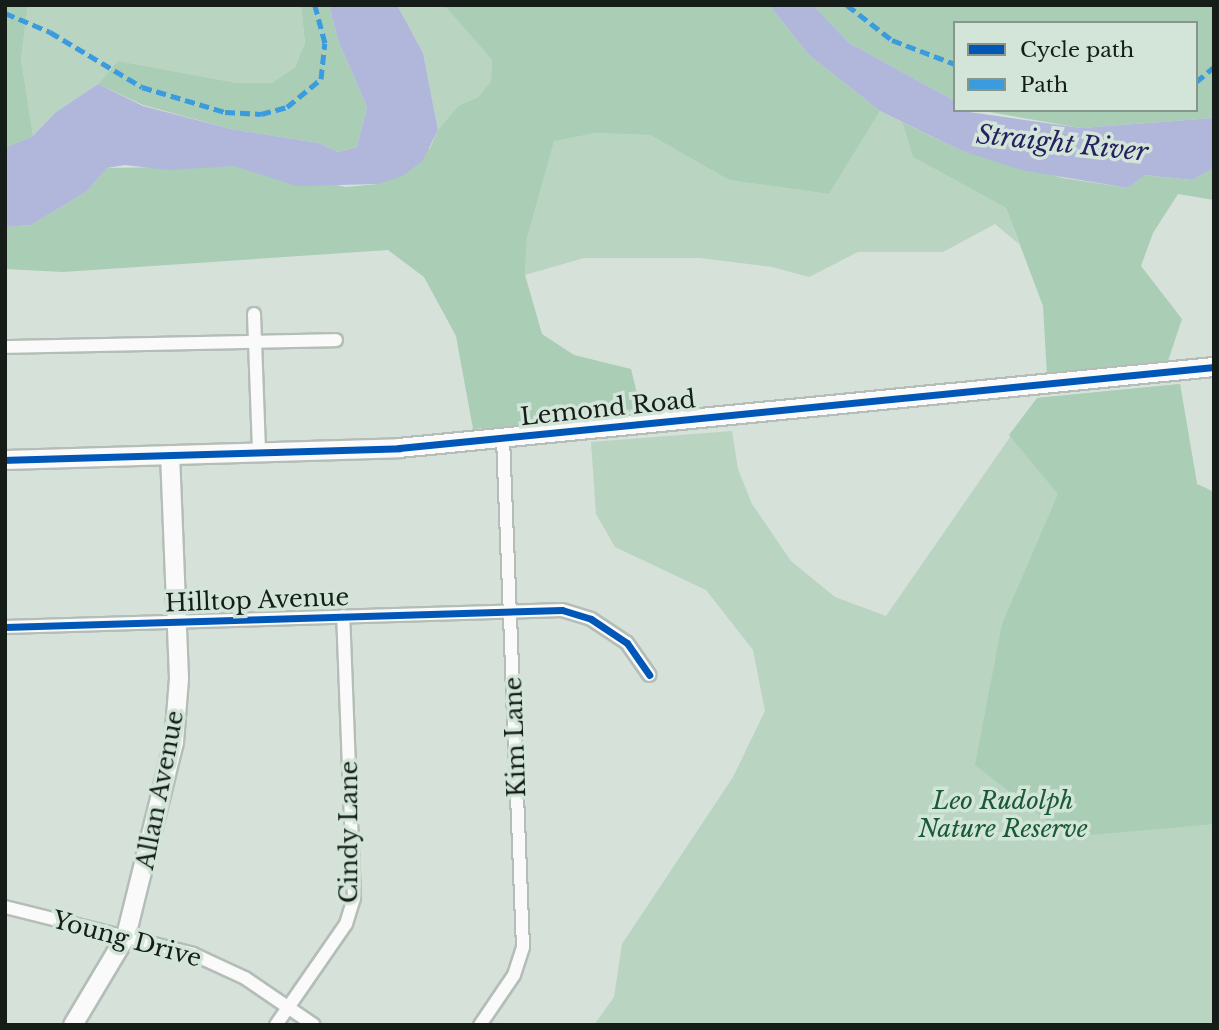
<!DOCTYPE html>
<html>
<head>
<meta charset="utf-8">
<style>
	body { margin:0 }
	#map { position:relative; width:1219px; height:1030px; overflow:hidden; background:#d6e1d9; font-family:"Libre Baskerville",serif }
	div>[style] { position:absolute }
	.green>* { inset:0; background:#bad4c2 }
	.forest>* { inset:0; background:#a9cdb5 }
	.water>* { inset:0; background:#b1b6db }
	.roads { filter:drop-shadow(2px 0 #b4bdb7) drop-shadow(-2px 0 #b4bdb7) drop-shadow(0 2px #b4bdb7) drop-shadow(0 -2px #b4bdb7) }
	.street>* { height:12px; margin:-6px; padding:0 6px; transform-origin:6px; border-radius:6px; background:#f9faf9 }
	.secondary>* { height:18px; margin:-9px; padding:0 9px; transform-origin:9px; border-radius:9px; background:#f9faf9 }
	.quiet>* { height:5px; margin-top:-2.5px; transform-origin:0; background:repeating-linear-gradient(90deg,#3b9bdf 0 10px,transparent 0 15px) }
	.cycleway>* { height:7px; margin:-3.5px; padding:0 3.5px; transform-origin:3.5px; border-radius:3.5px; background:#0057b8 }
	span { translate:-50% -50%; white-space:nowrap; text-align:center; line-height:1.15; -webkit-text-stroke:7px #d2e5d8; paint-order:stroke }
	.street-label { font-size:24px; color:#161d18 }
	.park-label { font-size:24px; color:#195a36; font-style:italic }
	.water-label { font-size:26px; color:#261f60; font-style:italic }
	.frame { position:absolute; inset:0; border:7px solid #161d18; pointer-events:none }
	.legend { position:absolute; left:953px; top:21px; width:245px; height:91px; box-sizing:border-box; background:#d2e5d8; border:2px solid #87958b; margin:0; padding:9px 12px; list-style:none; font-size:21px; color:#161d18 }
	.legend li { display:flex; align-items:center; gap:14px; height:35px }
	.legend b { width:35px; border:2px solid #87958b }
</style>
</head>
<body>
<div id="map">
	<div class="green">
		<div style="clip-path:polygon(28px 5px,301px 5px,305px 43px,295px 67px,272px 83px,237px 83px,118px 61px,98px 84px,56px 112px,33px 136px,21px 59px)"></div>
		<div style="clip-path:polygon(397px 5px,444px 5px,492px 60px,491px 81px,478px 97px,458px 106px,438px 130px,423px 53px)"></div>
		<div style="clip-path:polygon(880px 111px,902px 122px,913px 157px,1006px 208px,1019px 244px,995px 224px,943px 252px,858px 252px,809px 277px,772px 267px,700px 258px,584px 258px,525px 275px,527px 238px,554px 140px,595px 133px,650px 135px,729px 180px,829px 194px)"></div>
		<div style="clip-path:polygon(1180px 384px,1197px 484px,1214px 492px,1214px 1025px,594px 1025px,614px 997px,622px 944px,733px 777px,765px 711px,753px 650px,706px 590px,615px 547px,596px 514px,591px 442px,732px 431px,738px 469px,752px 504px,791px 561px,835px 597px,886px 616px,1037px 398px)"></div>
	</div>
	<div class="forest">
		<div style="clip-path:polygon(5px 5px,28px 5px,21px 59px,33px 136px,5px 148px)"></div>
		<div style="clip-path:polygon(301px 5px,329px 5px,338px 40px,367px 107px,357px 147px,338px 152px,319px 143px,231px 129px,143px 105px,98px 84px,118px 61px,237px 83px,272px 83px,295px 67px,305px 43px)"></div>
		<div style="clip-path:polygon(444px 5px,769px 5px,809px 55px,880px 111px,829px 194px,729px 180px,650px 135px,595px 133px,554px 141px,527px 238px,525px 275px,542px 334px,574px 355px,631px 369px,641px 410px,562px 423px,473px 429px,456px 336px,424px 277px,388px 250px,63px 272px,5px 269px,5px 227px,31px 225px,87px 191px,107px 168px,234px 166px,346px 187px,379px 184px,430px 148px,438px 130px,458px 106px,478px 97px,491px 81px,492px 60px)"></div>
		<div style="clip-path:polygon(813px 5px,1214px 5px,1214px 118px,1081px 128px,978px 110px,1196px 110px,1196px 23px,955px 23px,955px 101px,849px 43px)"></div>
		<div style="clip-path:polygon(902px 122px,960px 150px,1063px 178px,1128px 188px,1143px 175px,1192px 180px,1214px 168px,1214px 200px,1178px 194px,1153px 233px,1141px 266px,1182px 319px,1167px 364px,1047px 376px,1043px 306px,1006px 208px,913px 157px)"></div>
		<div style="clip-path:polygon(1180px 384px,1197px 484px,1214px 492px,1214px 824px,1068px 837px,975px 765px,1002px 624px,1058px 494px,1009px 435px,1037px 398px)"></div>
	</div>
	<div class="water">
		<div style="clip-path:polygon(329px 5px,397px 5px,423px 53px,438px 130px,423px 160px,404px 175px,379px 184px,297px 186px,234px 166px,168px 170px,125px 165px,107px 168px,87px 191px,31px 225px,5px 227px,5px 148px,33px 136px,56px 112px,98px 84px,143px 106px,231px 129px,319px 143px,338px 152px,357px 147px,367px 107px,338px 40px)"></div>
		<div style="clip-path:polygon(769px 5px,813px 5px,849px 43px,955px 101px,955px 110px,1081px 128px,1214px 118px,1214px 168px,1192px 180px,1144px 175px,1128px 188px,1021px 170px,960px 150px,880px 111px,809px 55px)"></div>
	</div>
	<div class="roads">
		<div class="street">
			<div style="left:254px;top:314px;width:138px;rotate:87.9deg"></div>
			<div style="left:5px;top:347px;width:331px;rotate:-1.2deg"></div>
			<div style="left:5px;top:627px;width:557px;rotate:-1.75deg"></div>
			<div style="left:562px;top:610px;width:30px;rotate:17deg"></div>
			<div style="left:591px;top:619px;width:43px;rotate:33.7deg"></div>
			<div style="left:627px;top:643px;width:39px;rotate:55deg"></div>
			<div style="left:5px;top:907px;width:194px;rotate:14deg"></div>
			<div style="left:193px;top:954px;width:57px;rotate:24.8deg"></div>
			<div style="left:245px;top:978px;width:83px;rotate:34.3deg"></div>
			<div style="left:276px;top:1025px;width:123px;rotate:-55.3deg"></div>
			<div style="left:346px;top:924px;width:27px;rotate:-73deg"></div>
			<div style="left:354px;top:898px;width:282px;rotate:-92.2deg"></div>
			<div style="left:480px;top:1025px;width:60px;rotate:-55.8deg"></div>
			<div style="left:514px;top:975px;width:29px;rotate:-72deg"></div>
			<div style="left:523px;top:947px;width:509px;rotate:-92.25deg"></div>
		</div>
		<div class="secondary">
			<div style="left:5px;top:460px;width:394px;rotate:-1.7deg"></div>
			<div style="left:399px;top:448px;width:819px;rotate:-5.68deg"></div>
			<div style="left:73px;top:1025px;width:104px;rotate:-59.2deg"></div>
			<div style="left:126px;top:936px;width:200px;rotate:-76.1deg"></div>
			<div style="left:174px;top:742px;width:64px;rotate:-85.5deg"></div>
			<div style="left:179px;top:678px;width:223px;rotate:-92.3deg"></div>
		</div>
	</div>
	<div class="quiet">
		<div style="left:847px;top:5px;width:57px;rotate:37.9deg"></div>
		<div style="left:892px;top:40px;width:67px;rotate:20.9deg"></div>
		<div style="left:5px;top:13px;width:49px;rotate:22.9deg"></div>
		<div style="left:50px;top:32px;width:107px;rotate:30.9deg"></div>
		<div style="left:142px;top:87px;width:87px;rotate:16.8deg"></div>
		<div style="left:225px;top:112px;width:36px;rotate:3deg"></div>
		<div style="left:261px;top:114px;width:27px;rotate:-15deg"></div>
		<div style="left:287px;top:107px;width:44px;rotate:-39.5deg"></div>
		<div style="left:321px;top:79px;width:36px;rotate:-84deg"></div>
		<div style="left:325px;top:43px;width:39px;rotate:-105deg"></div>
		<div style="left:1196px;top:82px;width:23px;rotate:-40deg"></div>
	</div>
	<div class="cycleway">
		<div style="left:5px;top:460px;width:394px;rotate:-1.7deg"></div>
		<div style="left:399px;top:448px;width:819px;rotate:-5.68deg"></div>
		<div style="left:5px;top:627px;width:557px;rotate:-1.75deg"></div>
		<div style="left:562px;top:610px;width:30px;rotate:17deg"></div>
		<div style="left:591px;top:619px;width:43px;rotate:33.7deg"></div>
		<div style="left:627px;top:643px;width:39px;rotate:55deg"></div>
	</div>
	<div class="street-label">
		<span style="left:608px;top:408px;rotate:-6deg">Lemond Road</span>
		<span style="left:257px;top:600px;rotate:-2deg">Hilltop Avenue</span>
		<span style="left:515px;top:737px;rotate:-92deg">Kim Lane</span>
		<span style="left:160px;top:790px;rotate:-79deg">Allan Avenue</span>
		<span style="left:349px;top:832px;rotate:-90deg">Cindy Lane</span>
		<span style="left:127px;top:939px;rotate:15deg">Young Drive</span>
	</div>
	<div class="park-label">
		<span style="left:1003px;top:815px">Leo Rudolph<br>Nature Reserve</span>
	</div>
	<div class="water-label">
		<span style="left:1062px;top:144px;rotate:6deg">Straight River</span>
	</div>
	<div class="frame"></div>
	<ul class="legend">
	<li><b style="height:9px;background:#0057b8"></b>Cycle path</li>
	<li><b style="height:9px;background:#3b9bdf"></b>Path</li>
	</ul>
</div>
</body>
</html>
